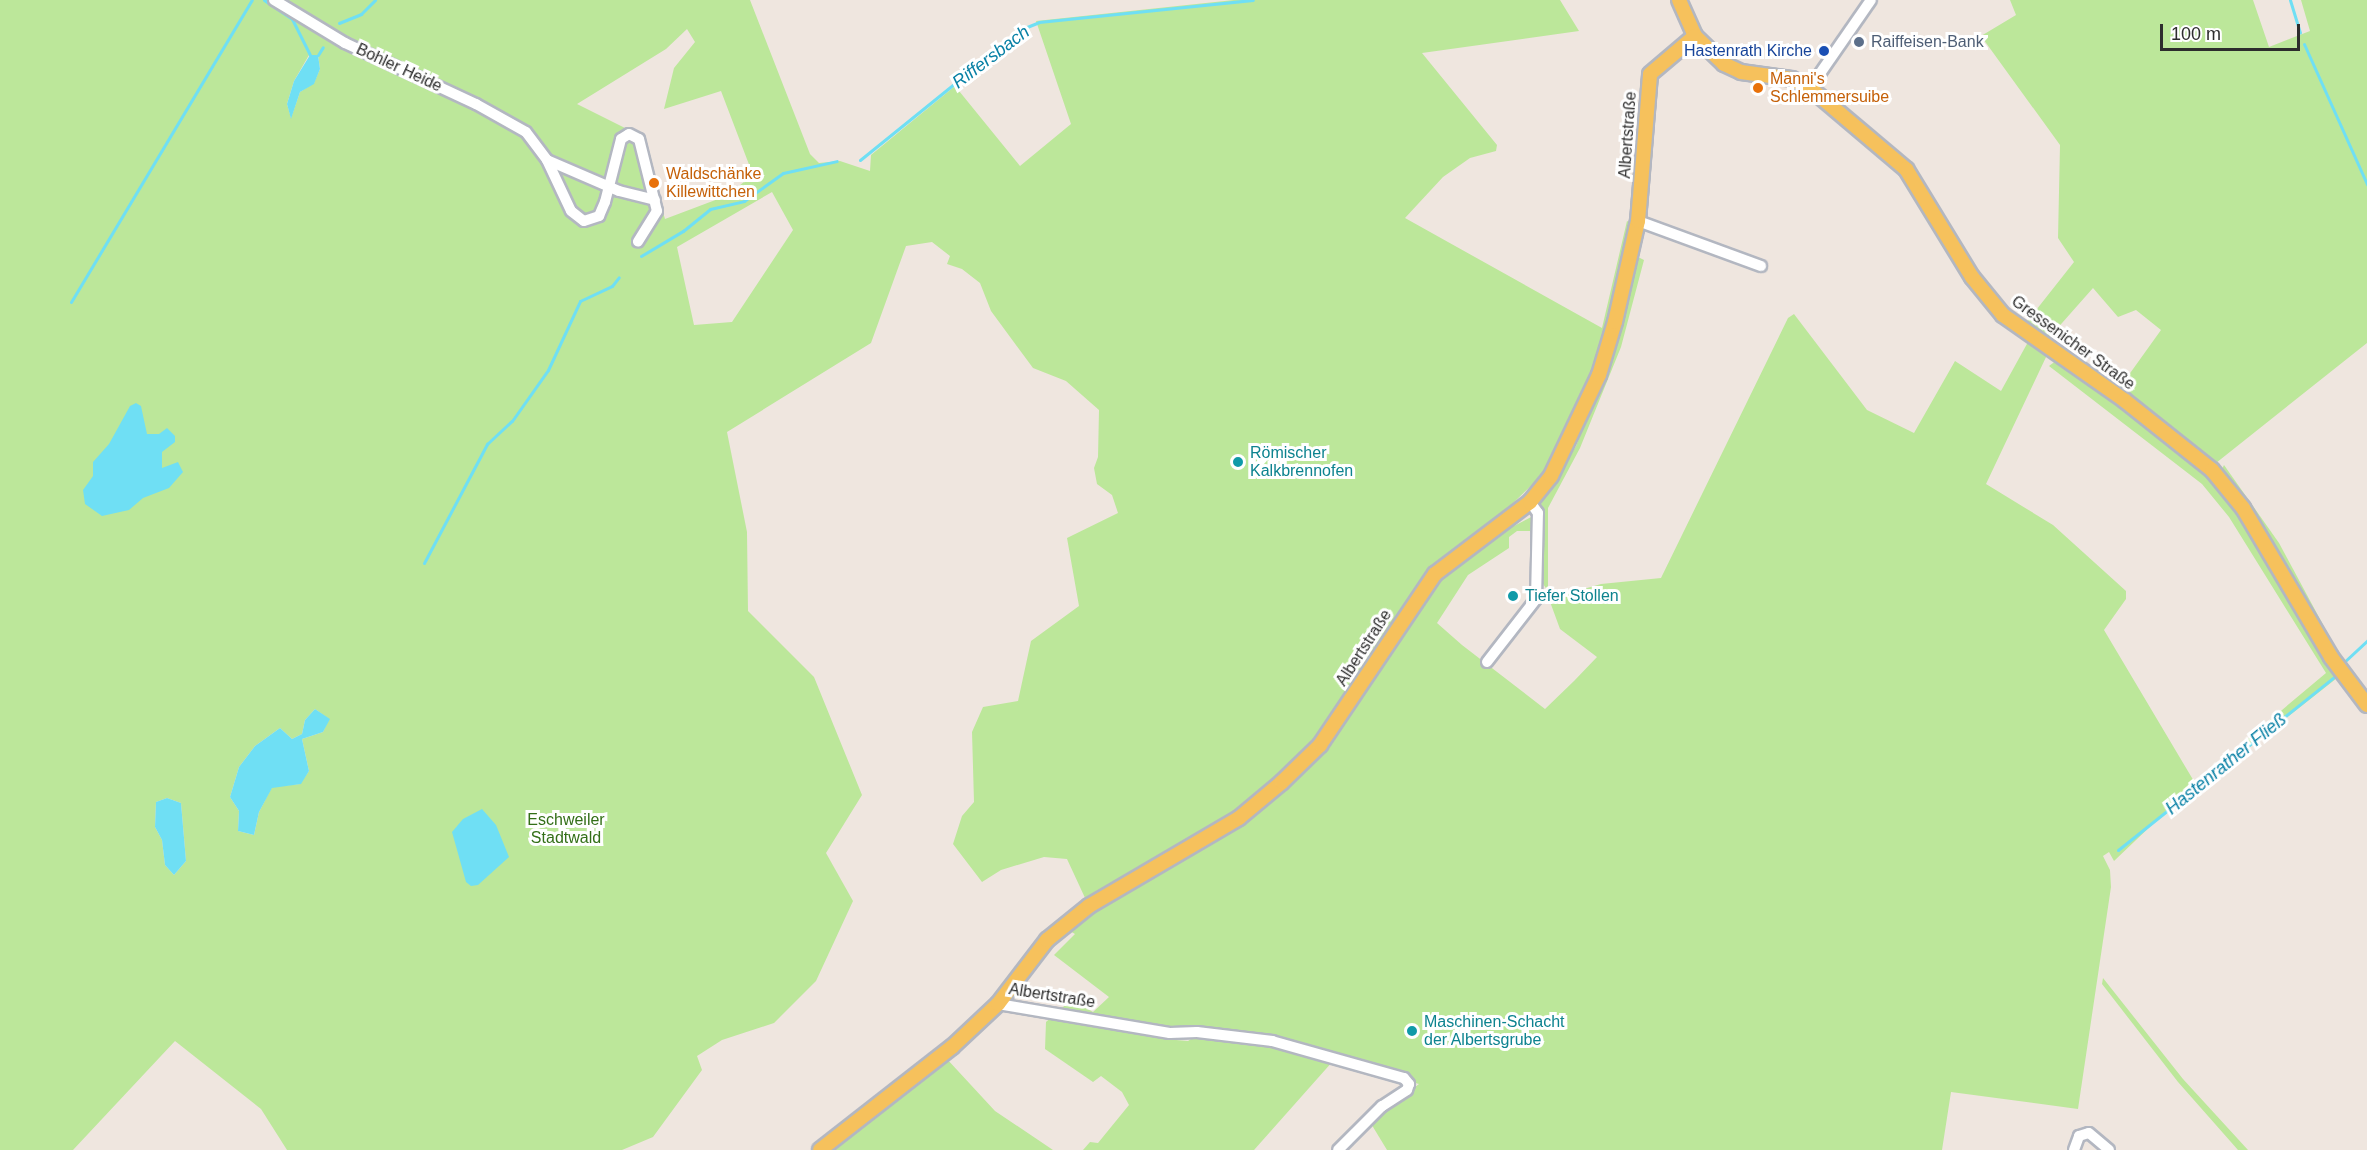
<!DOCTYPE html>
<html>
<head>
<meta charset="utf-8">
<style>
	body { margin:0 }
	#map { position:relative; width:2367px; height:1150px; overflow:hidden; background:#efe6df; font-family:Arial,sans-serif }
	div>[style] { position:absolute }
	.green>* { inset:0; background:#bce79a }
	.water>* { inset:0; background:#6fdff4 }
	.stream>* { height:3px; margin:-1.5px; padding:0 1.5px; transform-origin:1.5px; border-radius:1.5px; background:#6fdff4 }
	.roads { filter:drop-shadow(2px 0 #b3b7c1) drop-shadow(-2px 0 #b3b7c1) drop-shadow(0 2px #b3b7c1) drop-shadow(0 -2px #b3b7c1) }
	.minor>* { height:10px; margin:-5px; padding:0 5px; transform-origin:5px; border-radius:5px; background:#fff }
	.major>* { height:14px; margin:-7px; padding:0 7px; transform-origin:7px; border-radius:7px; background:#f6c15c }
	.dots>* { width:16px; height:16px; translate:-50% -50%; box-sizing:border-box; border:3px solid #fff; border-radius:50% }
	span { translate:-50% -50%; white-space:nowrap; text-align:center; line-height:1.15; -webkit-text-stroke:6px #fff; paint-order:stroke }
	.service-label { font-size:16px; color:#4e5e75 }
	.left { translate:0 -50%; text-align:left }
	.transit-label { font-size:16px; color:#164399 }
	.right { translate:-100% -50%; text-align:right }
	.street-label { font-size:16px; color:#2d2d2d }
	.food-label { font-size:16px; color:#c56008 }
	.culture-label { font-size:16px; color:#0d838f }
	.park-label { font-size:16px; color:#336f18 }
	.water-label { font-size:18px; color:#0880a5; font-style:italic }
	.scale { position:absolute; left:2160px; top:24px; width:140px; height:27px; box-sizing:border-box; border:3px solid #2d2d2d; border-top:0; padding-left:8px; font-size:18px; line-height:21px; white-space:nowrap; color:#2d2d2d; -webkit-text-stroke:4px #fff; paint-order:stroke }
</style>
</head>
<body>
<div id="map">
	<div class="green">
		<div style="clip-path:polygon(evenodd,0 0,750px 0,810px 154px,819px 163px,840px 161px,870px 171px,871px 155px,955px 86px,1020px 166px,1071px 124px,1036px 21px,1234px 0,1560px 0,1579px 31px,1422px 53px,1497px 145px,1496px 151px,1470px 158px,1443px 177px,1405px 218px,1602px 328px,1627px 221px,1631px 223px,1601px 346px,1564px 440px,1545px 472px,1504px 512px,1514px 526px,1535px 515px,1536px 550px,1530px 531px,1517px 531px,1509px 537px,1509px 548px,1468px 575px,1437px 623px,1462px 645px,1545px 709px,1574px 681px,1597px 657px,1560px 629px,1549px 599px,1601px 584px,1661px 578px,1788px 318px,1794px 314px,1867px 410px,1914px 433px,1955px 361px,2001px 391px,2028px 342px,2047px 355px,1986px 484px,2053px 525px,2126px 591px,2126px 599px,2104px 630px,2195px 783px,2326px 673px,2229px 517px,2202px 484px,2049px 366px,2057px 360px,2113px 399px,2207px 475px,2239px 512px,2337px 678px,2157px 820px,2114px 861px,2109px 852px,2103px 856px,2110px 870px,2111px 887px,2078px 1109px,1951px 1092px,1942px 1150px,1387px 1150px,1370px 1122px,1419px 1084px,1333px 1061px,1254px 1150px,1083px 1150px,1090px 1142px,1098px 1143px,1129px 1105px,1122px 1092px,1101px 1076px,1093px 1082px,1045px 1049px,1046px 1022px,1071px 1000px,1093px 1012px,1109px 997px,1054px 955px,1075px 934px,1070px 931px,1108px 903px,1099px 893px,1086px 900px,1067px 859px,1044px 857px,1001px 870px,982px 882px,953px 844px,962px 816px,974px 802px,972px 732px,983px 707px,1018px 701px,1031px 641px,1079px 606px,1067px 538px,1118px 513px,1112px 495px,1097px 484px,1094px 468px,1098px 457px,1099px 410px,1066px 381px,1033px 368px,991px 311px,980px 283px,962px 269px,947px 264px,950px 256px,932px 242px,906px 246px,871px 343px,727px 432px,747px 532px,748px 611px,814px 677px,862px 795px,826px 853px,853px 901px,816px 981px,774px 1023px,722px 1040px,697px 1056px,702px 1070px,653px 1137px,622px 1150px,287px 1150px,261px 1109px,175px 1041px,73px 1150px,0 1150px,0 0,687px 29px,695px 42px,674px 68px,664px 109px,721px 91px,753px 175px,726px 196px,665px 219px,641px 136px,577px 104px,666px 49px,687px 29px,0 0,309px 55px,318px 55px,320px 69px,314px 83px,300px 92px,291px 118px,287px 104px,294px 81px,309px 55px,0 0,772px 192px,793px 230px,732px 322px,694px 325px,677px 247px,772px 192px,0 0,315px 709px,329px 719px,323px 732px,302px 739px,309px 771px,300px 784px,272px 787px,259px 812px,254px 835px,238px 831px,239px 811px,230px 797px,239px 767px,255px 746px,280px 728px,292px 739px,302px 734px,305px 720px,315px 709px,0 0,167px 798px,181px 803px,186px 861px,174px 875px,165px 865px,162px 840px,155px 827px,156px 802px,167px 798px,0 0,1181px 1030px,1269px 1038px,1336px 1056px,1334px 1059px,1272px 1044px,1197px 1035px,1188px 1041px,1176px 1040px,1181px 1030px)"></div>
		<div style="clip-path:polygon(2010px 0,2253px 0,2269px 47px,2310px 31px,2301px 0,2367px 0,2367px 343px,2216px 463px,2118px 390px,2161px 330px,2136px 310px,2118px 317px,2093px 288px,2047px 340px,2025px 324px,2074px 262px,2058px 238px,2060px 145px,1981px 36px,2016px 15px)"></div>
		<div style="clip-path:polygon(1638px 257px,1644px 260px,1621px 347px,1580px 448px,1548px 508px,1548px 591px,1541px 581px,1539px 507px,1576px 446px,1616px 346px)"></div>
		<div style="clip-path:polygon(2224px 465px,2279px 543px,2342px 660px,2340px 661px,2220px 473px)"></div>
		<div style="clip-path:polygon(2103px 978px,2183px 1079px,2248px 1150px,2238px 1150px,2178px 1082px,2102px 984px)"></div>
		<div style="clip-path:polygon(946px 1058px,995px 1111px,1053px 1150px,830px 1150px)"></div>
	</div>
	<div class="water">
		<div style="clip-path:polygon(310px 55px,318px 55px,320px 69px,314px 84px,300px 92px,291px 119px,287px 104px,294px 81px)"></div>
		<div style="clip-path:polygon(136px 403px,141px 406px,147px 434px,159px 434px,167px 428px,175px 436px,175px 442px,162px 452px,162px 468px,178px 462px,183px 472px,169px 488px,143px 498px,129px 510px,102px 516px,85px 504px,83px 490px,93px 476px,93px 462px,109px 444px,130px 406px)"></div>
		<div style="clip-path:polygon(315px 709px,330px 719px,323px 732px,302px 739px,309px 771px,301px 784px,272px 788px,259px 812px,254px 835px,238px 831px,239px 811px,230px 797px,239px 767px,255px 746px,280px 728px,292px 739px,302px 734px,305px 720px)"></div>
		<div style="clip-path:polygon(167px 798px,181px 803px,186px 861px,174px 875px,165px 865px,162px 840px,155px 827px,156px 802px)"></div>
		<div style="clip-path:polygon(482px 809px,496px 825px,509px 857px,478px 885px,471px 886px,466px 882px,452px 832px,463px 819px)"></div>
	</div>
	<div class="stream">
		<div style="left:264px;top:0;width:34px;rotate:34deg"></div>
		<div style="left:292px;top:19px;width:40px;rotate:63.4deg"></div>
		<div style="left:2290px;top:0;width:34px;rotate:73deg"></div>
		<div style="left:339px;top:23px;width:24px;rotate:-22deg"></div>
		<div style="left:361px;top:14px;width:20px;rotate:-45deg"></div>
		<div style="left:2304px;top:44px;width:154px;rotate:65.8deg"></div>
		<div style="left:318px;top:55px;width:9px;rotate:-58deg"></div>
		<div style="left:860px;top:160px;width:208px;rotate:-39deg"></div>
		<div style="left:1022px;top:29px;width:18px;rotate:-22deg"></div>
		<div style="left:1039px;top:22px;width:215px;rotate:-5.9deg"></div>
		<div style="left:641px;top:256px;width:49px;rotate:-30.8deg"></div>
		<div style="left:683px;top:231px;width:35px;rotate:-39deg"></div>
		<div style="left:710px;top:209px;width:35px;rotate:-13deg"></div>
		<div style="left:744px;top:201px;width:48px;rotate:-35.7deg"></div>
		<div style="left:783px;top:173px;width:55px;rotate:-12.5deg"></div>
		<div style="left:71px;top:302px;width:352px;rotate:-59.1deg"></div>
		<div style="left:424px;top:563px;width:135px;rotate:-62.1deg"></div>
		<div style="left:487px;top:444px;width:34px;rotate:-43deg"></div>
		<div style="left:512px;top:421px;width:62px;rotate:-54.8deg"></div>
		<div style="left:548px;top:370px;width:76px;rotate:-65.1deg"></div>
		<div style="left:580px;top:301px;width:35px;rotate:-25deg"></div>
		<div style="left:612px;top:286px;width:11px;rotate:-52deg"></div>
		<div style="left:2343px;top:663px;width:33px;rotate:-43deg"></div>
		<div style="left:2118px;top:850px;width:277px;rotate:-38.7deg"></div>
	</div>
	<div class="roads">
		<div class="minor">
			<div style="left:274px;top:0;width:83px;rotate:31.2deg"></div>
			<div style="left:345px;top:43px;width:145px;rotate:25deg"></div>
			<div style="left:476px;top:104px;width:57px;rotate:29.2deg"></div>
			<div style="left:526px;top:132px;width:35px;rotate:53deg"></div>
			<div style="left:547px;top:160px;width:56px;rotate:64.8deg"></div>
			<div style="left:571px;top:211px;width:16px;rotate:38deg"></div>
			<div style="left:584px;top:221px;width:16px;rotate:-18deg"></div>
			<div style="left:599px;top:216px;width:15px;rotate:-67deg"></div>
			<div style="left:605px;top:202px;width:65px;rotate:-75.7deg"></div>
			<div style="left:621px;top:139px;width:9px;rotate:-32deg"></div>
			<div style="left:629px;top:134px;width:11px;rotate:27deg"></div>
			<div style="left:639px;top:139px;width:74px;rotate:76deg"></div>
			<div style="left:657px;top:211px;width:36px;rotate:122deg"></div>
			<div style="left:1810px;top:88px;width:107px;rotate:-55.3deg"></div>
			<div style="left:547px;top:160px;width:78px;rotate:23.3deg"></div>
			<div style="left:619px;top:191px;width:37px;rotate:14deg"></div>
			<div style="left:1638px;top:221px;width:131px;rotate:20.1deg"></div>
			<div style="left:1487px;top:662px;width:80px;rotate:-52.1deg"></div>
			<div style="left:1536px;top:599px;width:86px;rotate:-88.7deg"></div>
			<div style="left:1538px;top:513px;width:14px;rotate:-126deg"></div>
			<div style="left:998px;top:1004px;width:174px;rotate:9.6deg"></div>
			<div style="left:1170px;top:1033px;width:27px;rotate:-2deg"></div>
			<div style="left:1197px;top:1032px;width:76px;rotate:6.8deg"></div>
			<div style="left:1272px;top:1041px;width:137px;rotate:15.7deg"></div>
			<div style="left:1404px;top:1078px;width:8px;rotate:50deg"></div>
			<div style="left:1409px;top:1084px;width:6px;rotate:108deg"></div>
			<div style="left:1407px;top:1090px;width:30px;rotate:147deg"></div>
			<div style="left:1382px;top:1106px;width:62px;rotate:135deg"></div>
			<div style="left:2074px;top:1150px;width:15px;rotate:-70deg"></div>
			<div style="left:2079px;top:1136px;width:10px;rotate:-17deg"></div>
			<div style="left:2089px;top:1133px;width:26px;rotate:40deg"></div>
		</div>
		<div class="major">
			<div style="left:1679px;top:0;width:39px;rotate:66deg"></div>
			<div style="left:1695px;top:36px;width:40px;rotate:44deg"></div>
			<div style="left:1724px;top:64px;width:19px;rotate:25deg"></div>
			<div style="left:1741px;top:72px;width:51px;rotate:7.8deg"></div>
			<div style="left:1792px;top:79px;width:20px;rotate:27deg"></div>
			<div style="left:1810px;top:88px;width:126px;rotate:40.2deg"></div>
			<div style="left:1906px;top:169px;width:127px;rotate:58.6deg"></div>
			<div style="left:1972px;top:277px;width:49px;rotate:50.8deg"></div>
			<div style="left:2003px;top:315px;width:148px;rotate:35.1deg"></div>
			<div style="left:2124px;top:400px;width:112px;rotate:38.5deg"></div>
			<div style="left:2212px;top:470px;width:49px;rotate:50.8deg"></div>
			<div style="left:2243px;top:508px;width:173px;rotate:59.4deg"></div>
			<div style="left:2331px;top:657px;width:60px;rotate:53.1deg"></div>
			<div style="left:820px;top:1150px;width:167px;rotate:-38deg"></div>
			<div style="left:952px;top:1047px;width:63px;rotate:-43.1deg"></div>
			<div style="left:998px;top:1004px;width:81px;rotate:-52.6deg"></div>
			<div style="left:1047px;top:940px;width:54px;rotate:-39deg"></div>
			<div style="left:1089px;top:906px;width:174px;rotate:-30.4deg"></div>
			<div style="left:1239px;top:818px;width:56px;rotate:-39.9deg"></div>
			<div style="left:1282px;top:782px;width:53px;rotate:-44.2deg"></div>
			<div style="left:1320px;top:745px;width:206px;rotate:-56.1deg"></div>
			<div style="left:1435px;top:574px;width:119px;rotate:-37.2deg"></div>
			<div style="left:1530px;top:502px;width:33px;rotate:-51deg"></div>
			<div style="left:1551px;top:476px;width:112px;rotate:-64.6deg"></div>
			<div style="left:1599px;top:375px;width:55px;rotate:-73.2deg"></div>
			<div style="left:1615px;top:322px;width:104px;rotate:-77.2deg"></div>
			<div style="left:1638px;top:221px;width:147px;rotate:-85.3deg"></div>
			<div style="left:1650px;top:74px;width:59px;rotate:-40.2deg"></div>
		</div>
	</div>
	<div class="dots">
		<div style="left:1859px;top:42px;background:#5c6f8a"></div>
		<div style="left:1824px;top:51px;background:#1a4fb4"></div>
		<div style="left:1758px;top:88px;background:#e8710a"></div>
		<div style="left:654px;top:183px;background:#e8710a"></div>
		<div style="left:1238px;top:462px;background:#0f9aa8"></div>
		<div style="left:1513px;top:596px;background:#0f9aa8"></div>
		<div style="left:1412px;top:1031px;background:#0f9aa8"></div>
	</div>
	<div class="service-label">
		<span class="left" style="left:1871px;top:42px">Raiffeisen-Bank</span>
	</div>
	<div class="transit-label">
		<span class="right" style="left:1812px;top:51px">Hastenrath Kirche</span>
	</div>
	<div class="street-label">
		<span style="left:399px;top:68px;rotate:25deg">Bohler Heide</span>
		<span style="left:1628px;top:135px;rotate:-86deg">Albertstraße</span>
		<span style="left:2073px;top:343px;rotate:36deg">Gressenicher Straße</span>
		<span style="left:1364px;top:648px;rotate:-57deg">Albertstraße</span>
		<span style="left:1052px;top:996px;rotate:9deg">Albertstraße</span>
	</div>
	<div class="food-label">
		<span class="left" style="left:1770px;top:88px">Manni's<br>Schlemmersuibe</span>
		<span class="left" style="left:666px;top:183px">Waldschänke<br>Killewittchen</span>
	</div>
	<div class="culture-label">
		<span class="left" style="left:1250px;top:462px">Römischer<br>Kalkbrennofen</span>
		<span class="left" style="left:1525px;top:596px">Tiefer Stollen</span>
		<span class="left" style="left:1424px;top:1031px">Maschinen-Schacht<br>der Albertsgrube</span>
	</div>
	<div class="park-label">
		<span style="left:566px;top:829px">Eschweiler<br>Stadtwald</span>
	</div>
	<div class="water-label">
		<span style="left:991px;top:57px;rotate:-37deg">Riffersbach</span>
		<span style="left:2226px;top:764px;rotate:-39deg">Hastenrather Fließ</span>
	</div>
	<div class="scale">100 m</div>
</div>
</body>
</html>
